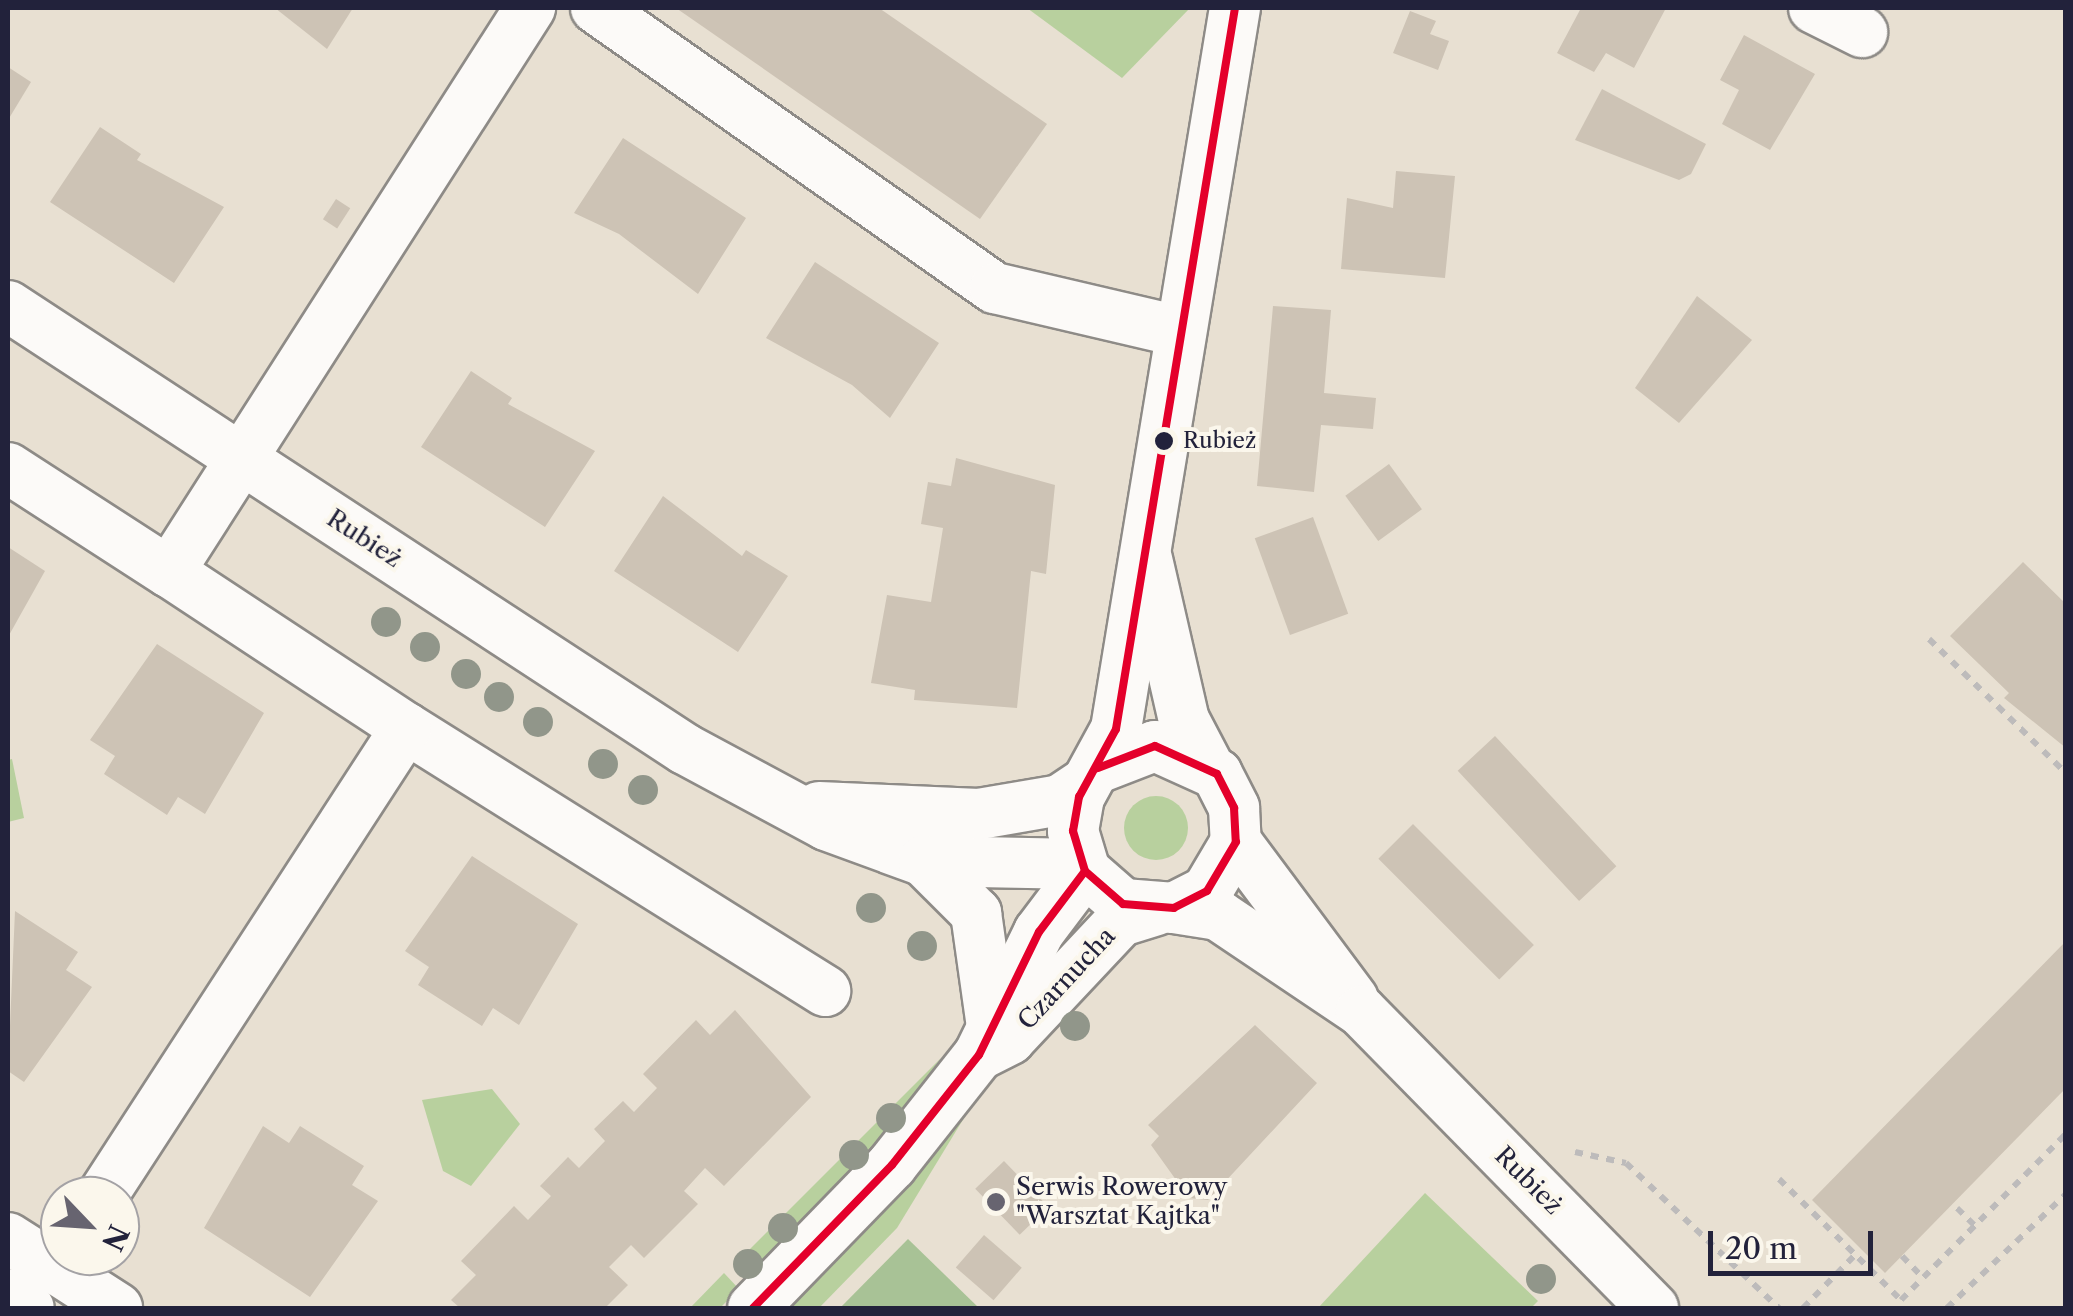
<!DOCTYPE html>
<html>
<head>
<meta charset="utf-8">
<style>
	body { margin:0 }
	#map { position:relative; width:2073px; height:1316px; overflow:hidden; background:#e8e0d2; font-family:"Libre Caslon Text",serif }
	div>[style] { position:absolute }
	.green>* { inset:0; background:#b8d09e }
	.round { border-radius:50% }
	.forest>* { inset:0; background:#a8c296 }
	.building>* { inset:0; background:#cdc3b5; transform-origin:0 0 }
	.path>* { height:6px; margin-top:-3px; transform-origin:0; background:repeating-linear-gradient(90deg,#bdbbbb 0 8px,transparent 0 16px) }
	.roads { filter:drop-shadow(2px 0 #8e8b87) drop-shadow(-2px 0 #8e8b87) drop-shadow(0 2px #8e8b87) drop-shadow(0 -2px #8e8b87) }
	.street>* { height:50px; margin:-25px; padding:0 25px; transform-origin:25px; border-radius:25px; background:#fcfaf8 }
	.bus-1>* { height:8px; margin:-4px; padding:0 4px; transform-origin:4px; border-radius:4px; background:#e4002b }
	.trees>* { width:30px; height:30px; margin:-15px; border-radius:50%; background:#91968a }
	.dots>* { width:28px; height:28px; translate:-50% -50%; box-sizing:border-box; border:5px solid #fbf7ec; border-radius:50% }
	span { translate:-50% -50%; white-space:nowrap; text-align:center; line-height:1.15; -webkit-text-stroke:8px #fbf7ec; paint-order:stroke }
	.bus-label { font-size:22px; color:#22223b }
	.left { translate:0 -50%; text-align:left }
	.street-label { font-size:25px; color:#22223b }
	.poi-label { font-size:25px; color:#22223b }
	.frame { position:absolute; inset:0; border:10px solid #22223b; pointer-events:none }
	.north { position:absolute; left:40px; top:1176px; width:100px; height:100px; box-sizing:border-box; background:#fbf7ec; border:2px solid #a4a2a5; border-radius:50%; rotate:115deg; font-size:28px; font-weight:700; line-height:40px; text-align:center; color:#22223b }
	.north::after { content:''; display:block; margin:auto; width:35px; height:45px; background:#676470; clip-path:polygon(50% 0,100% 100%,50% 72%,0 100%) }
	.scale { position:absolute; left:1708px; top:1231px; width:165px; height:45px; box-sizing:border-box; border:5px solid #22223b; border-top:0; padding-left:12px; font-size:30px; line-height:35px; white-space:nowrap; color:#22223b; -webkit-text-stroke:8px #fbf7ec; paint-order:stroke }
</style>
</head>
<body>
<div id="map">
	<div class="green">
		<div style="clip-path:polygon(1027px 8px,1190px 8px,1122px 78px)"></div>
		<div style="clip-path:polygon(12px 759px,24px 818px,8px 822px,8px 760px)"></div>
		<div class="round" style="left:1124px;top:796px;width:64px;height:64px"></div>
		<div style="clip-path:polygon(941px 1058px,886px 1133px,749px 1278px,735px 1264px)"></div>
		<div style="clip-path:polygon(492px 1089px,520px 1124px,471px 1186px,443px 1171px,422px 1100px)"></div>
		<div style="clip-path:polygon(978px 1095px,897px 1228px,819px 1308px,789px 1308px)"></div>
		<div style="clip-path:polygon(1425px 1193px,1538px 1301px,1531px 1308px,1318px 1308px)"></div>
		<div style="clip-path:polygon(724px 1273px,739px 1289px,720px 1308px,690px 1308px)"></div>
	</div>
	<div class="forest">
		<div style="clip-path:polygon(908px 1239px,979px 1308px,840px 1308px)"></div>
	</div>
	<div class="building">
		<div style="clip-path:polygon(275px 8px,353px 8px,327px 49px)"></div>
		<div style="clip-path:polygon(676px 8px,879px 8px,1047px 124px,980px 219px)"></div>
		<div style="clip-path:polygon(1581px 8px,1666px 8px,1634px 68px,1606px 53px,1594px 72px,1557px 53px)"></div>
		<div style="clip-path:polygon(1410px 11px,1436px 21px,1430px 34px,1449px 41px,1438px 70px,1393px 53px)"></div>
		<div style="clip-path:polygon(1744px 35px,1815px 74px,1770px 150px,1722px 124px,1739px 90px,1720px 80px)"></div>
		<div style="clip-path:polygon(8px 67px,31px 82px,8px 120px)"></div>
		<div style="clip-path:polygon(1602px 89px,1706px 144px,1691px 174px,1679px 180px,1575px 140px)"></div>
		<div style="clip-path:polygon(100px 127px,141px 154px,137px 160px,224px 207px,174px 283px,50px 202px)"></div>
		<div style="clip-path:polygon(623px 138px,746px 218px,698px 294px,619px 234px,574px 213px)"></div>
		<div style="clip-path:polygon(1396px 171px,1455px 176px,1445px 278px,1341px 269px,1347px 198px,1393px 208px)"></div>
		<div style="left:336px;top:199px;width:17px;height:24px;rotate:33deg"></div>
		<div style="clip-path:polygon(815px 262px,939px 343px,890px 418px,852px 385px,766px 338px)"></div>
		<div style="clip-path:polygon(1697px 296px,1752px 340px,1679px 423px,1635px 388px)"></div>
		<div style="clip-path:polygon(1273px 306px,1331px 310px,1324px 393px,1376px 398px,1373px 429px,1321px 425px,1314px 492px,1257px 486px)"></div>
		<div style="clip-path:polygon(471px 371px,512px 398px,508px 404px,595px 451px,545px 527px,421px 447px)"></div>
		<div style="clip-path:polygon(956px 458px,1055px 485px,1046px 574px,1031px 571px,1017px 708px,914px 700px,915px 690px,871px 683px,887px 595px,931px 602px,943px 528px,921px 524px,928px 482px,951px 486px)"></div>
		<div style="left:1389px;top:464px;width:56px;height:54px;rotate:54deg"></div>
		<div style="clip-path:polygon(663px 496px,742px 556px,746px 550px,788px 576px,738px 652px,614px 571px)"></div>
		<div style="left:1313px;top:517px;width:103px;height:62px;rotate:70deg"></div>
		<div style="clip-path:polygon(8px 547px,45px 571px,8px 637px)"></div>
		<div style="clip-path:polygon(2023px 562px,2066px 604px,2066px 748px,2004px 698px,2009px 693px,1950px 636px)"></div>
		<div style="clip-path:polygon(157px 644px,264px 713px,205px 814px,178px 797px,167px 815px,104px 774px,115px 756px,90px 740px)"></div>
		<div style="left:1495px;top:736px;width:178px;height:51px;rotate:47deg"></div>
		<div style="left:1413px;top:824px;width:171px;height:49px;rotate:45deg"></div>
		<div style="clip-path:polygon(472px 856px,578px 924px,519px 1025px,493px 1008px,482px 1026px,418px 985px,429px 967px,405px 951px)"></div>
		<div style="clip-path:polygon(15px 911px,78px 952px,66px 970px,92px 987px,24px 1082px,8px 1071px)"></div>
		<div style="clip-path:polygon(2066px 941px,2066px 1088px,1885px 1273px,1812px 1200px)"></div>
		<div style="clip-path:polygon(735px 1010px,811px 1097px,724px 1186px,705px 1168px,684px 1191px,698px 1204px,644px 1258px,631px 1245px,609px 1267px,628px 1285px,605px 1308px,460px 1308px,451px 1300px,476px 1275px,461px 1261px,514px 1206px,528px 1220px,551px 1196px,540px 1186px,568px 1157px,579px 1168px,605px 1141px,594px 1129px,623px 1101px,634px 1112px,657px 1088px,643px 1074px,696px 1020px,710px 1035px)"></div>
		<div style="clip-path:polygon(1255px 1025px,1317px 1083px,1208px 1200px,1189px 1198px,1151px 1145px,1159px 1136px,1148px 1125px)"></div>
		<div style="clip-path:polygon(263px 1126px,289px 1143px,300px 1126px,364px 1166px,352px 1185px,378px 1201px,310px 1297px,204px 1228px)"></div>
		<div style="left:1004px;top:1161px;width:64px;height:40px;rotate:46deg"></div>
		<div style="left:984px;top:1235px;width:50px;height:43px;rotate:41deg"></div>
	</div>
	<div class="path">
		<div style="left:1929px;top:639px;width:192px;rotate:44.4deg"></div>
		<div style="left:1575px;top:1152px;width:52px;rotate:12.2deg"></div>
		<div style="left:1626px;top:1163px;width:211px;rotate:43.5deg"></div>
		<div style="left:1779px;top:1179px;width:172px;rotate:44.8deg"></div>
		<div style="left:1901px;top:1300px;width:234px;rotate:-45.2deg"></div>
		<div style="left:1957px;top:1208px;width:24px;rotate:45deg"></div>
		<div style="left:1902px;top:1256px;width:29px;rotate:46deg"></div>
		<div style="left:1803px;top:1308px;width:74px;rotate:-45.5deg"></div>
		<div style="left:1947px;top:1308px;width:165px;rotate:-43.8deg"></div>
	</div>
	<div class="roads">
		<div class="street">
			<div style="left:596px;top:8px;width:487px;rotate:35.1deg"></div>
			<div style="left:995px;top:288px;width:188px;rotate:13.2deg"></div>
			<div style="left:1814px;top:8px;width:54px;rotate:26.6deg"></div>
			<div style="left:8px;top:306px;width:809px;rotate:33.2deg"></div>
			<div style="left:685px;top:749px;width:160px;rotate:28.3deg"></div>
			<div style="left:826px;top:825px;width:104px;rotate:20.2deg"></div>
			<div style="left:924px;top:861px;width:157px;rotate:1.1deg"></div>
			<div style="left:8px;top:468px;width:192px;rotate:32.9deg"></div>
			<div style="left:169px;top:572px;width:670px;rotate:-57.38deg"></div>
			<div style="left:1147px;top:559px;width:165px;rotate:77.1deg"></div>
			<div style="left:1184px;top:720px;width:50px;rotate:62.4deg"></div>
			<div style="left:406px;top:728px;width:495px;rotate:32.1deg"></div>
			<div style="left:1098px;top:768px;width:61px;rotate:-21.1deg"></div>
			<div style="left:1155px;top:746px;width:68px;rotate:24.3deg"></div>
			<div style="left:1217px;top:774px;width:38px;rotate:63deg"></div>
			<div style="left:1234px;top:808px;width:34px;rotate:87deg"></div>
			<div style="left:1236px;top:842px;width:57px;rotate:120.6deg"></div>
			<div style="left:1207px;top:891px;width:37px;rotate:153deg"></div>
			<div style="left:1174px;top:908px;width:51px;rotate:-175.5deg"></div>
			<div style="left:1123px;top:904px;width:50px;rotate:-139deg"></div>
			<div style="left:1085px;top:871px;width:42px;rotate:-106.7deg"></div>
			<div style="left:1073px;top:831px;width:35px;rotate:-80deg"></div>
			<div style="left:1079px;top:797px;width:77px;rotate:-61.4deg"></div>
			<div style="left:1116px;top:729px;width:731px;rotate:-80.63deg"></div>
			<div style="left:819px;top:807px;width:160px;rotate:2.5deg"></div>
			<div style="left:979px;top:814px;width:82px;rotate:-9.8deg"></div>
			<div style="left:1060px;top:800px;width:32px;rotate:-34deg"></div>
			<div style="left:1236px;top:842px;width:196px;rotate:53.3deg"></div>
			<div style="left:924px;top:861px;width:74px;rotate:45deg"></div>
			<div style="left:976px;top:913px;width:108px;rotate:82deg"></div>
			<div style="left:1174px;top:908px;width:45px;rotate:9deg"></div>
			<div style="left:1218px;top:915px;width:172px;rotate:33.9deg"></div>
			<div style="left:1361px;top:1011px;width:417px;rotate:45.5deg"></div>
			<div style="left:979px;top:1055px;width:35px;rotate:-27deg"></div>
			<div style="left:1010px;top:1039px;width:162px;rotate:-46.8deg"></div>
			<div style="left:1121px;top:921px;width:37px;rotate:-17deg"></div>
			<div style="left:102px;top:1196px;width:558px;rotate:-56.99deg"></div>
			<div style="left:406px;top:728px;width:284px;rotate:-146.6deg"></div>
			<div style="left:8px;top:1238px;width:56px;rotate:32.6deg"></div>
			<div style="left:55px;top:1268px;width:14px;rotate:-56deg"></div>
			<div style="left:55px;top:1268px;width:74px;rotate:32.8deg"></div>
			<div style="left:8px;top:1294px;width:25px;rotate:34deg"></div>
			<div style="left:753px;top:1308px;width:199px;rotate:-45.8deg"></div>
			<div style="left:892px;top:1165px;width:140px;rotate:-51.7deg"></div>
			<div style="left:979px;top:1055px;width:137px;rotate:-64deg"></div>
			<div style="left:1039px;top:932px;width:76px;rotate:-53deg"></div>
		</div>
	</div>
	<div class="bus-1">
		<div style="left:1098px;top:768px;width:61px;rotate:-21.1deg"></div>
		<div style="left:1155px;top:746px;width:68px;rotate:24.3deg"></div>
		<div style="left:1217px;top:774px;width:38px;rotate:63deg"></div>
		<div style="left:1234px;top:808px;width:34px;rotate:87deg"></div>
		<div style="left:1236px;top:842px;width:57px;rotate:120.6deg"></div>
		<div style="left:1207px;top:891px;width:37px;rotate:153deg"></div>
		<div style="left:1174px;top:908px;width:51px;rotate:-175.5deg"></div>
		<div style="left:1123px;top:904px;width:50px;rotate:-139deg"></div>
		<div style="left:1085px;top:871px;width:42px;rotate:-106.7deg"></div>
		<div style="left:1073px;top:831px;width:35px;rotate:-80deg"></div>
		<div style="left:1079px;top:797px;width:77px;rotate:-61.4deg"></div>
		<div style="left:1116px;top:729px;width:731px;rotate:-80.63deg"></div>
		<div style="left:753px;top:1308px;width:199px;rotate:-45.8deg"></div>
		<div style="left:892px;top:1165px;width:140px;rotate:-51.7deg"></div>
		<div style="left:979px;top:1055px;width:137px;rotate:-64deg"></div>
		<div style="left:1039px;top:932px;width:76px;rotate:-53deg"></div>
	</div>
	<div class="trees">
		<div style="left:386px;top:622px"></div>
		<div style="left:425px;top:647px"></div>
		<div style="left:466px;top:674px"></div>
		<div style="left:499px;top:697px"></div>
		<div style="left:538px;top:722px"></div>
		<div style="left:603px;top:764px"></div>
		<div style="left:643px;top:790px"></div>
		<div style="left:871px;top:908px"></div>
		<div style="left:922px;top:946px"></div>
		<div style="left:1075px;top:1026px"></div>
		<div style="left:891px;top:1118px"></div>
		<div style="left:854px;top:1155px"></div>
		<div style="left:783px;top:1228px"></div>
		<div style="left:748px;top:1264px"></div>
		<div style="left:1541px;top:1279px"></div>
	</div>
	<div class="dots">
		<div style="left:1164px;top:441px;background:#22223b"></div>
		<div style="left:996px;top:1202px;background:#676470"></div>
	</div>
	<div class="bus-label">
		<span class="left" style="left:1183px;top:441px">Rubież</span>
	</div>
	<div class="street-label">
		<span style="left:364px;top:539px;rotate:33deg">Rubież</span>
		<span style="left:1067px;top:979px;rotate:-47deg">Czarnucha</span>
		<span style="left:1528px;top:1181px;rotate:45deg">Rubież</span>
	</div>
	<div class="poi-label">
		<span class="left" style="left:1016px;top:1202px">Serwis Rowerowy<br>"Warsztat Kajtka"</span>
	</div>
	<div class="frame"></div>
	<div class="north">N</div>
	<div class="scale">20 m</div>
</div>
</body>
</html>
